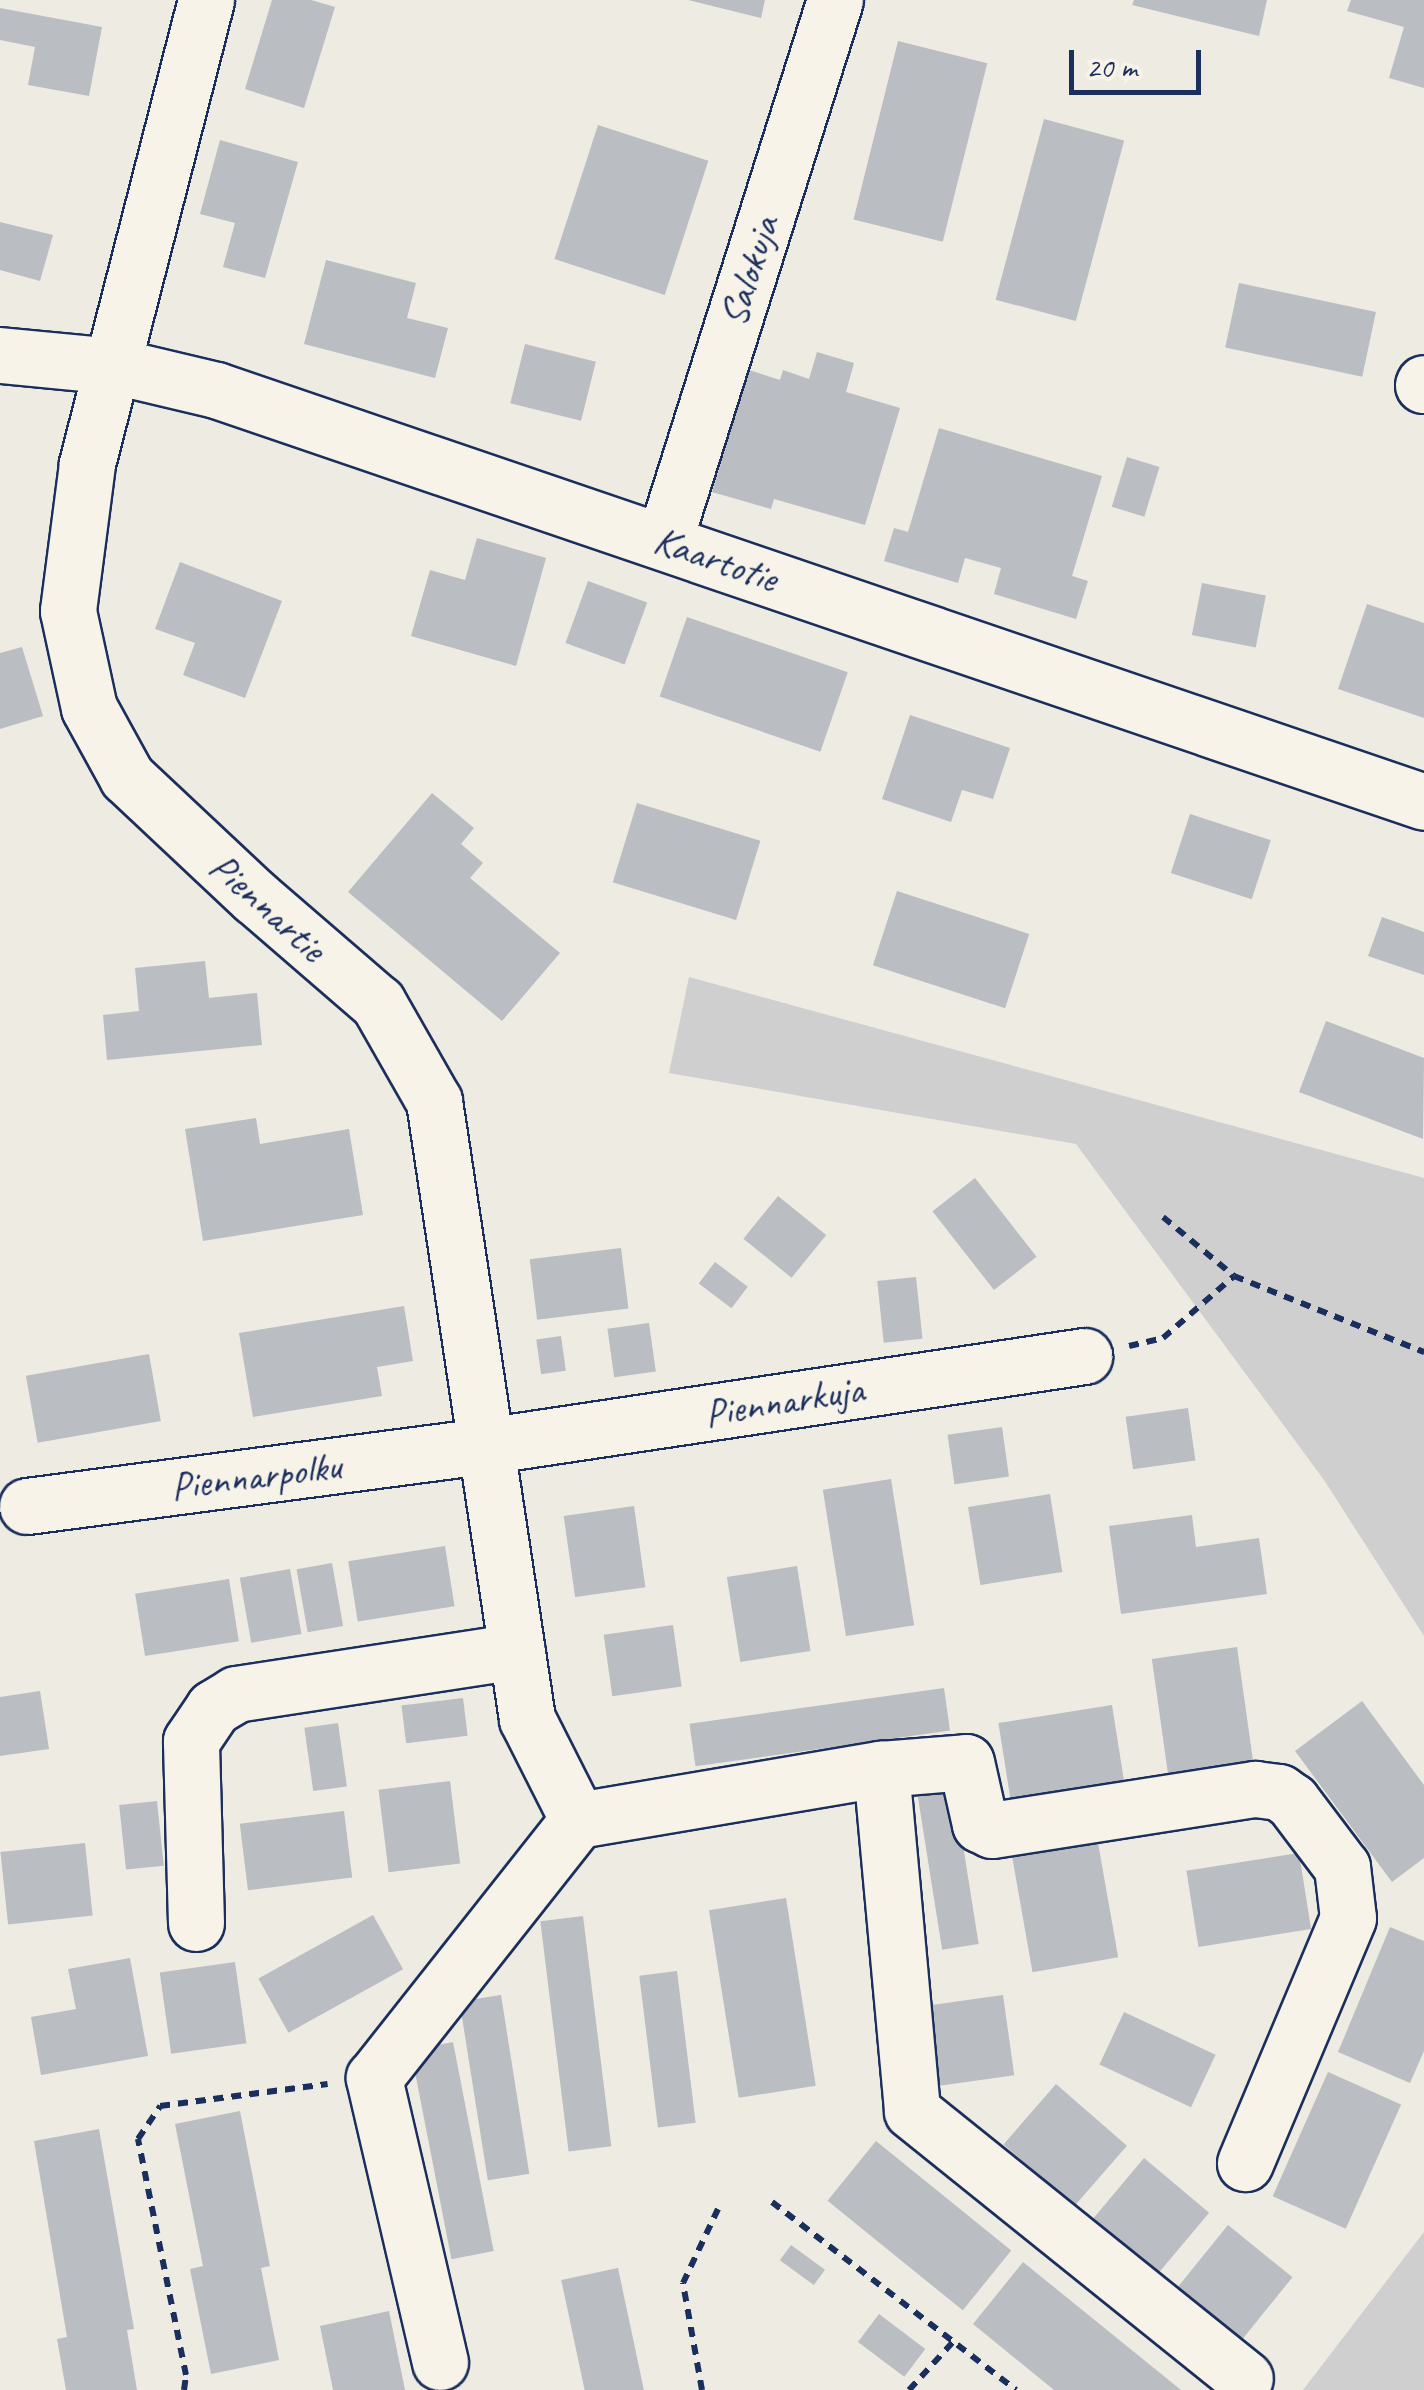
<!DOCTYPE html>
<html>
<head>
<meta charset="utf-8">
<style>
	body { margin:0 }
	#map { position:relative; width:1424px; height:2390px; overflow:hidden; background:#eeebe2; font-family:Caveat,sans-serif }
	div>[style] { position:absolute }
	.green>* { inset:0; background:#cfcfcf }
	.building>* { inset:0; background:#babdc2; transform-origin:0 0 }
	.path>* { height:6px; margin-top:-3px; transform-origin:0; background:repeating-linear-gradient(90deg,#1b2f5e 0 10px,transparent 0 18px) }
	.roads { filter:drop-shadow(2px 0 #1b2f5e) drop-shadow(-2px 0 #1b2f5e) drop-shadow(0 2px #1b2f5e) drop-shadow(0 -2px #1b2f5e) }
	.minor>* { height:55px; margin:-27.5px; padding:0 27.5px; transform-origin:27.5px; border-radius:27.5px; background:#f7f3e8 }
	span { translate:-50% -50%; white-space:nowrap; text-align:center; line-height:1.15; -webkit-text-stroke:10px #f7f3e8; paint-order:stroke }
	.street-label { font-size:40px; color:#1b2f5e }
	.scale { position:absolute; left:1069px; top:50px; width:132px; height:45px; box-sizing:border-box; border:5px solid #1b2f5e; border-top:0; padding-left:12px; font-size:30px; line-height:35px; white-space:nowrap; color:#1b2f5e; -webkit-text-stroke:8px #f7f3e8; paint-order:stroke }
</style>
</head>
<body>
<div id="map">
	<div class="green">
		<div style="clip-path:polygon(689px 977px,1424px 1178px,1424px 1636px,1324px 1480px,1076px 1144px,669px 1073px)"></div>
		<div style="clip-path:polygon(1424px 2232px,1424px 2390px,1303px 2390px)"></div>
	</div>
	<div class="building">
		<div style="clip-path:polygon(272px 0,311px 0,335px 7px,304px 108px,245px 89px)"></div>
		<div style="clip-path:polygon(688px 0,765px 0,761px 18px)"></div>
		<div style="clip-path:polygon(1134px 0,1267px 0,1259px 36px,1132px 5px)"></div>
		<div style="clip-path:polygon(1351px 0,1424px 0,1424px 88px,1389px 78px,1404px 27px,1347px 11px)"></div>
		<div style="clip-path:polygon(0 8px,102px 27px,89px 96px,28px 85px,35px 47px,0 40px)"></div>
		<div style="left:898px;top:41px;width:92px;height:184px;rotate:14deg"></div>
		<div style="left:1044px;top:119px;width:83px;height:187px;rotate:15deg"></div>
		<div style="left:598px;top:125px;width:116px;height:141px;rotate:18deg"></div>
		<div style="clip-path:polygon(220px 140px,298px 162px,265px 278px,223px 267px,235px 223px,200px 214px)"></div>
		<div style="clip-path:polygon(0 222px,53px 235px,40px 281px,0 270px)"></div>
		<div style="clip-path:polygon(326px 260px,416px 283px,407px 318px,448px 328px,435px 378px,304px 344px)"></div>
		<div style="left:1239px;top:283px;width:140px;height:66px;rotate:12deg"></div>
		<div style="left:525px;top:344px;width:73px;height:61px;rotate:14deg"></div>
		<div style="clip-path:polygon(817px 352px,854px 363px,846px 392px,900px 408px,865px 525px,774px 499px,771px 509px,712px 492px,749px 370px,780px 380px,783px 370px,809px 379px)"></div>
		<div style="clip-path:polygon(939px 428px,1102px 476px,1072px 576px,1088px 581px,1076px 619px,994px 594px,1001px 568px,965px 558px,958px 583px,884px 561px,894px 528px,908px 532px)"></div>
		<div style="left:1127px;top:457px;width:34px;height:52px;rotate:17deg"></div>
		<div style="clip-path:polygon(477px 538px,546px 558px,516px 666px,411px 636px,430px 570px,465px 580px)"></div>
		<div style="clip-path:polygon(180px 562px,282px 601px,245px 698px,183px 675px,195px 643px,155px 629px)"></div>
		<div style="left:588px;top:581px;width:63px;height:66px;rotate:20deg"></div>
		<div style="left:1202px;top:583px;width:65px;height:53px;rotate:11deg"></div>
		<div style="clip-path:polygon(1367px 604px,1424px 623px,1424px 718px,1338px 689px)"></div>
		<div style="left:687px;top:617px;width:170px;height:84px;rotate:19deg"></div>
		<div style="clip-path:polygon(22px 647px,43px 716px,0 729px,0 653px)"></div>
		<div style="clip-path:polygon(910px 715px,1010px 748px,993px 799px,962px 790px,951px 822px,882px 799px)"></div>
		<div style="clip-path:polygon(432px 793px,474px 828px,461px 844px,483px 863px,470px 878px,560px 953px,502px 1021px,348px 892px)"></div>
		<div style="left:637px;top:803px;width:129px;height:83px;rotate:17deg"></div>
		<div style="left:1190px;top:814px;width:85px;height:62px;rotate:18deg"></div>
		<div style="left:897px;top:891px;width:139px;height:78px;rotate:18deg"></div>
		<div style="clip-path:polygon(1382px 917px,1424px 932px,1424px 975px,1368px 956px)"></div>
		<div style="clip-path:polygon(205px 961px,209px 998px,257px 993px,262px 1045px,107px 1060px,103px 1015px,139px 1011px,135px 968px)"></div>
		<div style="clip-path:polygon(1326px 1021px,1424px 1058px,1423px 1139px,1299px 1092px)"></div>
		<div style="clip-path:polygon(256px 1118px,260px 1144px,349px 1129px,363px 1215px,203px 1241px,185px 1129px)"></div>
		<div style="left:975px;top:1178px;width:100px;height:54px;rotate:52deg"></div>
		<div style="left:778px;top:1196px;width:62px;height:55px;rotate:39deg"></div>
		<div style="left:621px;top:1248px;width:61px;height:92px;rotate:83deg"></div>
		<div style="left:715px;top:1262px;width:41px;height:27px;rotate:37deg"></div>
		<div style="left:916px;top:1277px;width:62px;height:39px;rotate:84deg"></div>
		<div style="clip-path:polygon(404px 1306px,413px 1361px,377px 1367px,382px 1396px,253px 1417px,239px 1333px)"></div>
		<div style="left:649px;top:1323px;width:49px;height:42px;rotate:82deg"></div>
		<div style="left:561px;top:1336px;width:35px;height:25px;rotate:82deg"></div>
		<div style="left:149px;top:1354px;width:68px;height:125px;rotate:80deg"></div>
		<div style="left:1188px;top:1408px;width:53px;height:63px;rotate:82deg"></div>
		<div style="left:1002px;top:1427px;width:50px;height:55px;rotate:82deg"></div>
		<div style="left:891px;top:1479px;width:148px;height:69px;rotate:81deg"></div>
		<div style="left:1050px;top:1494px;width:79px;height:83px;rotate:81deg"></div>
		<div style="left:634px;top:1506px;width:82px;height:71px;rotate:82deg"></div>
		<div style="clip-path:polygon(1192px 1515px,1196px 1547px,1259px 1538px,1267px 1594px,1121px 1614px,1109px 1526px)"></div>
		<div style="left:445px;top:1546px;width:61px;height:98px;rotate:81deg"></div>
		<div style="left:332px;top:1563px;width:64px;height:36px;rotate:80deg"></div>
		<div style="left:797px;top:1566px;width:86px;height:71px;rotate:81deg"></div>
		<div style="left:290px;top:1569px;width:66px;height:51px;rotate:80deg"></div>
		<div style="left:229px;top:1579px;width:63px;height:95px;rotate:81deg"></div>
		<div style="left:673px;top:1625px;width:62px;height:70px;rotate:82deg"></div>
		<div style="left:1237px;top:1647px;width:117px;height:86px;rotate:82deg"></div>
		<div style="left:944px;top:1688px;width:43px;height:257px;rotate:82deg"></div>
		<div style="clip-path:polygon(40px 1691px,49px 1749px,0 1756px,0 1697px)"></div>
		<div style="left:463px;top:1698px;width:38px;height:62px;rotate:83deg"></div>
		<div style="clip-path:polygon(1362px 1701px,1424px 1785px,1424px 1858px,1392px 1882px,1295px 1751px)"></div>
		<div style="left:1112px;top:1705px;width:78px;height:115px;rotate:81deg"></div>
		<div style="left:338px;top:1723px;width:64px;height:34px;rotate:82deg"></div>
		<div style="left:450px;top:1781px;width:83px;height:72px;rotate:83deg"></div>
		<div style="left:953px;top:1782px;width:164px;height:37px;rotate:81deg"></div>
		<div style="left:157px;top:1801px;width:65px;height:38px;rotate:84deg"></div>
		<div style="left:344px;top:1811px;width:67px;height:105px;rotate:83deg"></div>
		<div style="left:1097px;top:1837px;width:122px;height:87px;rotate:80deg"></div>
		<div style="left:85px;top:1843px;width:73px;height:85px;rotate:84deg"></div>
		<div style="left:1299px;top:1853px;width:77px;height:114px;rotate:81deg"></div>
		<div style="left:786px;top:1898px;width:190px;height:78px;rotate:81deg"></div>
		<div style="left:373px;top:1915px;width:62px;height:131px;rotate:61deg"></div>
		<div style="left:583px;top:1916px;width:232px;height:43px;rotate:83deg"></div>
		<div style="clip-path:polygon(1390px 1927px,1424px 1941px,1424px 2051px,1410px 2083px,1338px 2052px)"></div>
		<div style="clip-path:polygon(130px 1958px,148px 2056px,41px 2075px,31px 2017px,76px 2009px,68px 1969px)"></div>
		<div style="left:235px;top:1962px;width:82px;height:76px;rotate:82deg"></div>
		<div style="left:677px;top:1971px;width:153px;height:38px;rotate:83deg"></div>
		<div style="left:501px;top:1995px;width:181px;height:42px;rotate:81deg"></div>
		<div style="left:1003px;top:1995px;width:81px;height:88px;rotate:82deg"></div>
		<div style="left:1124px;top:2012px;width:101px;height:58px;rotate:25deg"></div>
		<div style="left:453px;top:2042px;width:213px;height:43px;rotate:79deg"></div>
		<div style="left:1328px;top:2072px;width:80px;height:136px;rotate:24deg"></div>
		<div style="left:1056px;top:2084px;width:94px;height:80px;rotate:41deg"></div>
		<div style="clip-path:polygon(240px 2111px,270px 2266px,261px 2268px,279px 2360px,211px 2374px,190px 2269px,203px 2266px,175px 2124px)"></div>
		<div style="clip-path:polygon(99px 2129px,134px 2329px,127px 2330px,137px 2390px,66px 2390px,57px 2339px,67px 2337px,34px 2141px)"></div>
		<div style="left:876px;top:2141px;width:174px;height:77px;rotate:39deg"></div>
		<div style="left:1144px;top:2158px;width:85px;height:79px;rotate:40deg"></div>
		<div style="left:1228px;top:2225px;width:83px;height:80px;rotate:39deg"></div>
		<div style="left:791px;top:2245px;width:42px;height:19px;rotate:36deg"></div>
		<div style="clip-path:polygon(1023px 2262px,1181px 2390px,1054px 2390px,973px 2324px)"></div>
		<div style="left:618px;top:2268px;width:125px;height:58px;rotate:78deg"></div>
		<div style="clip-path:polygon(389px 2311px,405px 2390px,333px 2390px,320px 2326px)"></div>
		<div style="left:879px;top:2314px;width:58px;height:35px;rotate:37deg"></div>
	</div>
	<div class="path">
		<div style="left:1163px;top:1217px;width:92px;rotate:39.7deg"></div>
		<div style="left:1234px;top:1276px;width:205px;rotate:21.8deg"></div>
		<div style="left:1129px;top:1346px;width:35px;rotate:-13deg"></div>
		<div style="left:1163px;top:1338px;width:94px;rotate:-41.1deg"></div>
		<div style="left:772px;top:2202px;width:308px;rotate:37.6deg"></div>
		<div style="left:184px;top:2390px;width:15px;rotate:-82deg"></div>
		<div style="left:186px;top:2375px;width:241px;rotate:-101.5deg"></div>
		<div style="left:138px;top:2139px;width:40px;rotate:-56deg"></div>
		<div style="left:160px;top:2106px;width:169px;rotate:-7.5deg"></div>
		<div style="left:702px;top:2390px;width:109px;rotate:-100.1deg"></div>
		<div style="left:683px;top:2283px;width:82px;rotate:-64.7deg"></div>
		<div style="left:909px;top:2390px;width:65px;rotate:-47.5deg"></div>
	</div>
	<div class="roads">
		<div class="minor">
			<div style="left:206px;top:0;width:479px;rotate:104.4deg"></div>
			<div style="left:87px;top:464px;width:148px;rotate:97.4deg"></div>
			<div style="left:68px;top:611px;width:99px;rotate:77.8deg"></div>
			<div style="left:89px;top:708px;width:79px;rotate:61.2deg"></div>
			<div style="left:127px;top:777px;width:175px;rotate:43.2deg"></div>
			<div style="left:255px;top:897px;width:162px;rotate:40.8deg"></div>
			<div style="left:378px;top:1003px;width:113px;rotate:60.3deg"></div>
			<div style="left:434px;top:1101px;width:625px;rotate:81.44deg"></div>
			<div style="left:527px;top:1719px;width:113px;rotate:63.2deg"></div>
			<div style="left:0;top:355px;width:116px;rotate:5.5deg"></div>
			<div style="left:115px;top:366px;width:104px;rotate:13.4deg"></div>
			<div style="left:216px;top:390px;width:1276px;rotate:18.83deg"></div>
			<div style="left:1423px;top:385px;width:2px;rotate:-63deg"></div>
			<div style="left:664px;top:541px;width:567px;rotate:-72.46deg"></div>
			<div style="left:27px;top:1506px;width:462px;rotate:-7.5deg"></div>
			<div style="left:485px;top:1446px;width:606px;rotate:-8.54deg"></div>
			<div style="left:881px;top:1769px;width:85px;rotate:-4.7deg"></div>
			<div style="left:966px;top:1762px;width:64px;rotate:77.3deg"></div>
			<div style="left:980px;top:1824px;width:13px;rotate:27deg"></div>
			<div style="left:992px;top:1830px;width:266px;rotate:-8.9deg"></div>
			<div style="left:1255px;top:1789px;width:24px;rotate:7deg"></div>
			<div style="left:1279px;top:1792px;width:16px;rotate:35deg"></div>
			<div style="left:1292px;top:1801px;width:83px;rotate:52.9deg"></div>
			<div style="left:1342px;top:1867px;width:51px;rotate:83.3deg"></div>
			<div style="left:1348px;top:1918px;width:266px;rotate:112.8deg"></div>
			<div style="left:196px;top:1923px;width:182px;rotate:-91.6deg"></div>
			<div style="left:191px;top:1741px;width:40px;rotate:-56deg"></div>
			<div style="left:213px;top:1708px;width:27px;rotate:-31deg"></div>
			<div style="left:236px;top:1694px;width:284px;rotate:-8.7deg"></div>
			<div style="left:440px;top:2362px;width:292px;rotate:-103.1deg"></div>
			<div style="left:374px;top:2078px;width:329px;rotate:-51.7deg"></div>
			<div style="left:578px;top:1820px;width:307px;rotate:-9.6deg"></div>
			<div style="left:881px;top:1769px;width:343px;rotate:84.8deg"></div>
			<div style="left:912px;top:2111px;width:427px;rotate:38.8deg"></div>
		</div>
	</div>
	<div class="street-label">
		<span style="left:749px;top:271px;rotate:-72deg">Salokuja</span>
		<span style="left:716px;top:559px;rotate:19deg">Kaartotie</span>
		<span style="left:268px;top:907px;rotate:42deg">Piennartie</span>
		<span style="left:784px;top:1401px;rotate:-9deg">Piennarkuja</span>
		<span style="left:256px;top:1476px;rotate:-7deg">Piennarpolku</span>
	</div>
	<div class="scale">20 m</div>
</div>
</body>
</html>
